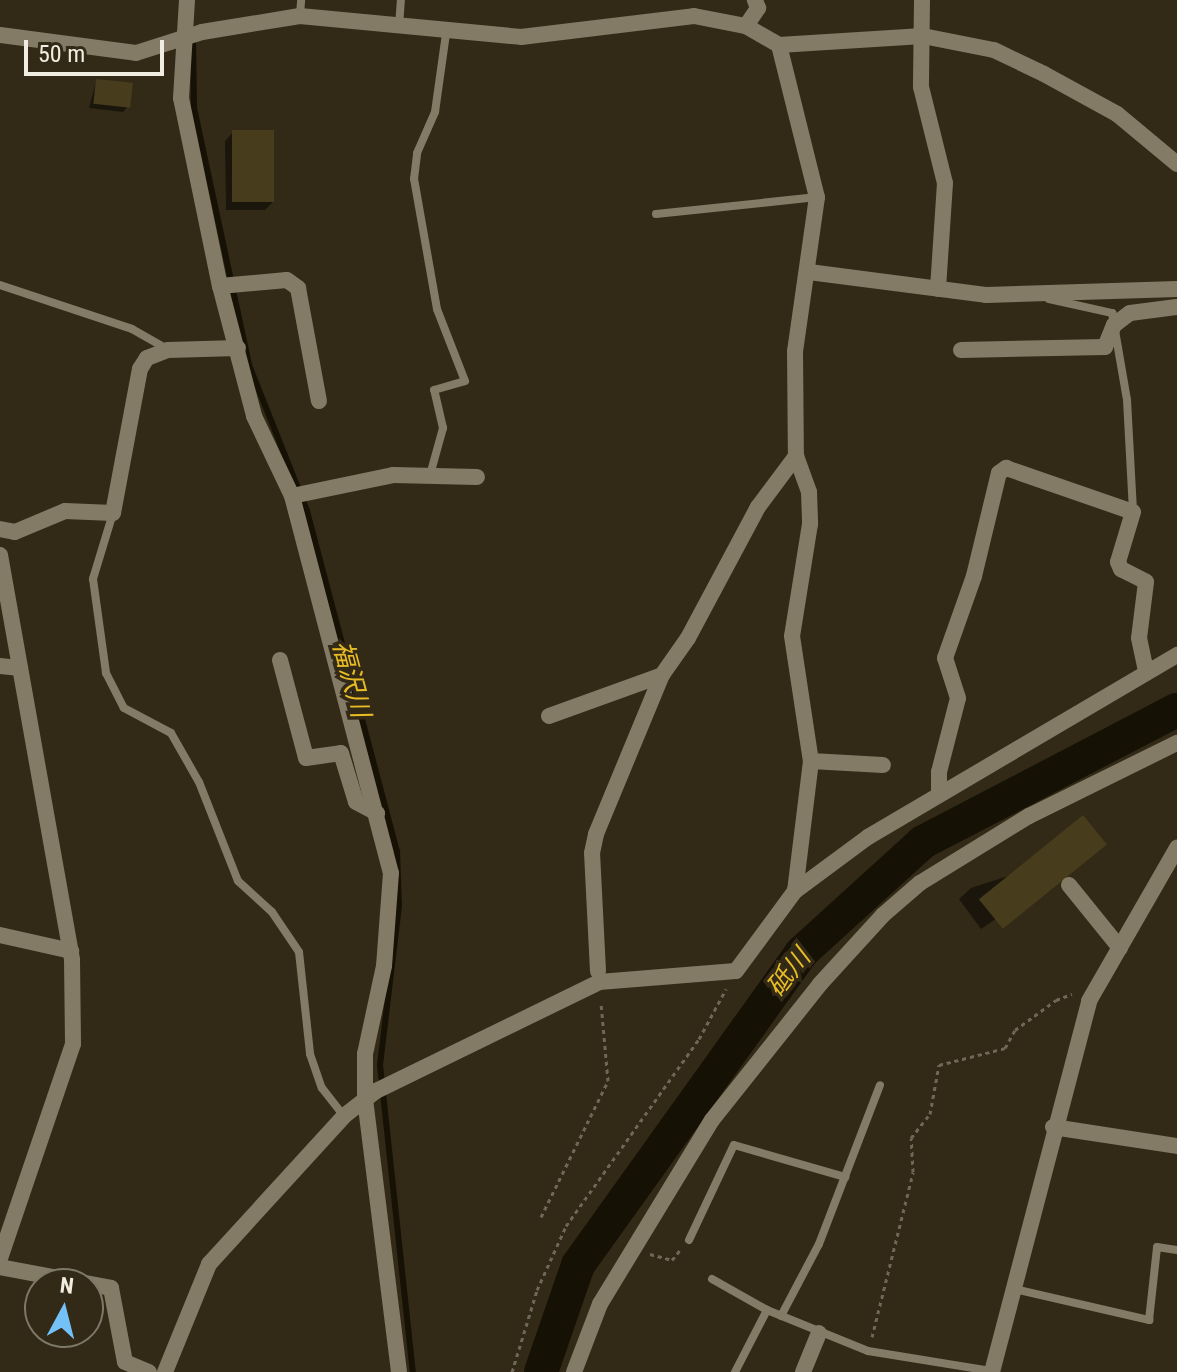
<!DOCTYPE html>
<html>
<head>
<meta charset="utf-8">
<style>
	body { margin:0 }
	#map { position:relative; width:1177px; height:1372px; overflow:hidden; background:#322a17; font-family:"Roboto Condensed","Noto Sans JP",sans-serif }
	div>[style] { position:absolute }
	.shadow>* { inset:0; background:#0007 }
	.stream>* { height:6px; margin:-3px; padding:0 3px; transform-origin:3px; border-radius:3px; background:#161105 }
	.river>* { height:34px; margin:-17px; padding:0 17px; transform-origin:17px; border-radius:17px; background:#161105 }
	.building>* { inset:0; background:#473c1b; transform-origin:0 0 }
	.path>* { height:3px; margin-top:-1.5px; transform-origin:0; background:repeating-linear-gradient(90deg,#6f6858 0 4px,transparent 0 8px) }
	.lane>* { height:8px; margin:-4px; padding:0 4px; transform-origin:4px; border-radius:4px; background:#837b65 }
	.street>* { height:16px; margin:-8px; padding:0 8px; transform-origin:8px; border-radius:8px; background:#837b65 }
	span { translate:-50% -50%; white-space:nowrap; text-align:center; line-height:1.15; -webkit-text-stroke:7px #322a17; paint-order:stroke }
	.water-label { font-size:26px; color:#e9bc25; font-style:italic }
	.north { position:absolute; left:24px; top:1268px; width:80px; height:80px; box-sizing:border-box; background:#322a17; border:2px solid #7e7868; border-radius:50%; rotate:7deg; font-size:22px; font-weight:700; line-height:32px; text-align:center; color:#f1ede1 }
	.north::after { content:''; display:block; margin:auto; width:28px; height:36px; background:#73c1f6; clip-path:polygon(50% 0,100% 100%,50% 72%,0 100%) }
	.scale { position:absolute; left:24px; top:40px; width:140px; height:36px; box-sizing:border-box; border:4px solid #f1ede1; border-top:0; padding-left:10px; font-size:24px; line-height:28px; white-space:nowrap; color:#f1ede1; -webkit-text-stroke:6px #322a17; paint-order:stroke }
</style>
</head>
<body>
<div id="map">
	<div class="shadow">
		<div style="clip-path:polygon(96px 82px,128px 106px,123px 112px,89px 108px)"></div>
		<div style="clip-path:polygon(233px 132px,273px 202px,265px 210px,226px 210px,225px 141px)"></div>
		<div style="clip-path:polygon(1104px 845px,981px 929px,959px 899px,971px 888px)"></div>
	</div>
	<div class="stream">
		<div style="left:193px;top:35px;width:73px;rotate:89.2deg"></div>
		<div style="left:194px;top:108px;width:263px;rotate:77.9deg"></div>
		<div style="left:249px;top:365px;width:157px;rotate:68.3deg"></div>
		<div style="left:307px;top:511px;width:353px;rotate:75.2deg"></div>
		<div style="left:397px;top:852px;width:54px;rotate:87.9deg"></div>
		<div style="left:399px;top:906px;width:160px;rotate:96.8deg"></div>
		<div style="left:380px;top:1065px;width:309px;rotate:83.9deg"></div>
	</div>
	<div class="river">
		<div style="left:541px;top:1372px;width:113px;rotate:-70.9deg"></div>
		<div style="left:578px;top:1265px;width:384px;rotate:-54.4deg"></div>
		<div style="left:801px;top:953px;width:165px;rotate:-42.3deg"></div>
		<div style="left:923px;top:842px;width:286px;rotate:-27.5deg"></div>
	</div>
	<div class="building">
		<div style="left:96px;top:79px;width:37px;height:25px;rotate:6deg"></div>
		<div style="left:232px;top:130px;width:42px;height:72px"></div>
		<div style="left:1083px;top:815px;width:38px;height:134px;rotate:51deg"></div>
	</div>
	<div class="path">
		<div style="left:541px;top:1217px;width:152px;rotate:-63.8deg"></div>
		<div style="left:608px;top:1081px;width:79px;rotate:-95.1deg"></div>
		<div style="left:650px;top:1254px;width:23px;rotate:15deg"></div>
		<div style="left:672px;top:1260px;width:14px;rotate:-51deg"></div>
		<div style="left:872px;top:1337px;width:170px;rotate:-76deg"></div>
		<div style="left:913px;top:1172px;width:34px;rotate:-93deg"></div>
		<div style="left:911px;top:1138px;width:31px;rotate:-52deg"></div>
		<div style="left:930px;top:1114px;width:50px;rotate:-79.6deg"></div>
		<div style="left:939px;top:1065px;width:68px;rotate:-14.4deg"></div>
		<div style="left:1005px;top:1048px;width:21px;rotate:-61deg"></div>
		<div style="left:1015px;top:1030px;width:51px;rotate:-36.2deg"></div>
		<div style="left:1056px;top:1000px;width:17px;rotate:-21deg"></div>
		<div style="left:512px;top:1372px;width:86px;rotate:-73deg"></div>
		<div style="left:537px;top:1290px;width:70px;rotate:-65.6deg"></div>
		<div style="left:566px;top:1226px;width:229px;rotate:-54.6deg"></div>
		<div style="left:699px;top:1039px;width:57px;rotate:-61.6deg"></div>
	</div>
	<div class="lane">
		<div style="left:300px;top:16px;width:16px;rotate:-86deg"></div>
		<div style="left:399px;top:27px;width:27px;rotate:-86deg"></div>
		<div style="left:656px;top:214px;width:162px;rotate:-6deg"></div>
		<div style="left:0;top:285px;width:139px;rotate:18.4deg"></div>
		<div style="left:132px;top:329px;width:40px;rotate:29.7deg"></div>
		<div style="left:1049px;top:299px;width:65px;rotate:12.5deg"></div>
		<div style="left:1112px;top:313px;width:88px;rotate:80.2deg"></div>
		<div style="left:1127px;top:400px;width:112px;rotate:86.9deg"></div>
		<div style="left:430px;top:475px;width:49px;rotate:-74.5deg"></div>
		<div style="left:443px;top:428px;width:39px;rotate:-103deg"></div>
		<div style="left:434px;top:390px;width:32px;rotate:-16deg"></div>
		<div style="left:465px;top:381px;width:77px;rotate:-111.3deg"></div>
		<div style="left:437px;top:309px;width:132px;rotate:-100deg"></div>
		<div style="left:414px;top:179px;width:26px;rotate:-83deg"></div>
		<div style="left:417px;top:153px;width:45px;rotate:-66.3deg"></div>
		<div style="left:435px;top:112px;width:79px;rotate:-82deg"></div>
		<div style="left:113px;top:513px;width:69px;rotate:106.9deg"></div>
		<div style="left:93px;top:579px;width:95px;rotate:82.1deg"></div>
		<div style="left:106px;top:673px;width:39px;rotate:63deg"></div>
		<div style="left:124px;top:708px;width:53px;rotate:28deg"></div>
		<div style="left:171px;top:733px;width:56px;rotate:60.3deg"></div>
		<div style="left:199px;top:782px;width:106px;rotate:68.5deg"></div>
		<div style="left:238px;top:881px;width:46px;rotate:42.4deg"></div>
		<div style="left:272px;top:912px;width:48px;rotate:56deg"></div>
		<div style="left:299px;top:952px;width:103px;rotate:83.8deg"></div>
		<div style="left:310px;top:1054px;width:36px;rotate:71deg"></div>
		<div style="left:322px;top:1088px;width:36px;rotate:52deg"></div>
		<div style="left:689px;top:1240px;width:105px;rotate:-64.7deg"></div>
		<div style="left:734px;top:1145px;width:116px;rotate:16.1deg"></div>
		<div style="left:712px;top:1279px;width:63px;rotate:29.4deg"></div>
		<div style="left:767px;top:1310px;width:109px;rotate:22.1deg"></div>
		<div style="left:868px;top:1351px;width:126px;rotate:9.2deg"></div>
		<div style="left:1014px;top:1289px;width:139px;rotate:12.9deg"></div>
		<div style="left:1149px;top:1320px;width:73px;rotate:-83.7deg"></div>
		<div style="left:1157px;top:1247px;width:20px;rotate:9deg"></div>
		<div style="left:781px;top:1316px;width:81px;rotate:-62.2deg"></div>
		<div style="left:819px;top:1244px;width:170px;rotate:-69deg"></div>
		<div style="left:735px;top:1372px;width:70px;rotate:-62.7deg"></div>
	</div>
	<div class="street">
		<div style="left:187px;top:0;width:98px;rotate:93.5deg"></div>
		<div style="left:181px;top:98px;width:192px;rotate:78.3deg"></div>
		<div style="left:220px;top:286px;width:134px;rotate:75.3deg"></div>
		<div style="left:254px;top:416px;width:89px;rotate:64.6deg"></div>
		<div style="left:292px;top:496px;width:390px;rotate:75.3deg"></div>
		<div style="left:391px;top:873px;width:93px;rotate:94.3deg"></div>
		<div style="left:384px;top:966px;width:90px;rotate:102.2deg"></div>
		<div style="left:365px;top:1054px;width:45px;rotate:90deg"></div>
		<div style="left:365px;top:1099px;width:275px;rotate:82.9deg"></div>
		<div style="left:922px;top:0;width:87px;rotate:90.7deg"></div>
		<div style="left:921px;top:87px;width:99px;rotate:76deg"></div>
		<div style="left:945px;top:183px;width:106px;rotate:93.8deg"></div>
		<div style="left:746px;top:26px;width:22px;rotate:-56deg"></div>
		<div style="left:758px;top:8px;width:9px;rotate:-111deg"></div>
		<div style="left:0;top:35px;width:137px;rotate:7.5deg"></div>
		<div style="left:136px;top:53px;width:69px;rotate:-17.7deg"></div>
		<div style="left:202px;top:32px;width:99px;rotate:-9.3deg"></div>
		<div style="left:300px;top:16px;width:222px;rotate:5.4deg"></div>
		<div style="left:521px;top:37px;width:174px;rotate:-6.9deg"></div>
		<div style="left:694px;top:16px;width:53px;rotate:10.9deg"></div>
		<div style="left:746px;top:26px;width:38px;rotate:30deg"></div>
		<div style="left:779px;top:45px;width:144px;rotate:-3.6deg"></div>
		<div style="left:923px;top:36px;width:72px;rotate:11.2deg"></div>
		<div style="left:994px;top:50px;width:55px;rotate:25.6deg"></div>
		<div style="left:1044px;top:74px;width:83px;rotate:28.7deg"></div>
		<div style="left:1117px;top:114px;width:78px;rotate:39.8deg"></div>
		<div style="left:779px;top:45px;width:157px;rotate:76deg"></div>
		<div style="left:817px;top:197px;width:156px;rotate:98.1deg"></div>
		<div style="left:795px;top:351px;width:105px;rotate:89.5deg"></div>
		<div style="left:796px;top:456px;width:38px;rotate:70deg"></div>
		<div style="left:809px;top:492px;width:32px;rotate:88deg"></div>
		<div style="left:810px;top:524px;width:113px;rotate:99.1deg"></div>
		<div style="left:792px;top:636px;width:126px;rotate:81.4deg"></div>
		<div style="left:811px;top:761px;width:131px;rotate:97deg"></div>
		<div style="left:809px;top:272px;width:178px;rotate:7.4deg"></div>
		<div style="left:986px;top:295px;width:191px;rotate:-1.8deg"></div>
		<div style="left:220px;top:286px;width:67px;rotate:-5.1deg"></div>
		<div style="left:287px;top:280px;width:14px;rotate:36deg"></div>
		<div style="left:298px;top:288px;width:115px;rotate:79.5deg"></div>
		<div style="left:961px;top:350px;width:144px;rotate:-1.2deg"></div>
		<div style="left:1105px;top:347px;width:24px;rotate:-68deg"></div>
		<div style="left:1114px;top:325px;width:20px;rotate:-37deg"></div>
		<div style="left:1130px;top:313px;width:47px;rotate:-7.3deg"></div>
		<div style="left:292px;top:496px;width:103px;rotate:-11.7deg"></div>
		<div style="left:393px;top:475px;width:84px;rotate:1.4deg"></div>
		<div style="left:0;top:529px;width:15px;rotate:11deg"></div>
		<div style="left:15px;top:532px;width:54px;rotate:-22.8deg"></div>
		<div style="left:65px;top:511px;width:48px;rotate:2.4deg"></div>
		<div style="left:113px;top:513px;width:147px;rotate:-79.4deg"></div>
		<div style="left:140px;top:369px;width:13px;rotate:-58deg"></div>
		<div style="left:147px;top:358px;width:22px;rotate:-21deg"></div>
		<div style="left:168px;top:350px;width:70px;rotate:-1.6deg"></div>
		<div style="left:0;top:555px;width:411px;rotate:79.9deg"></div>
		<div style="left:72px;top:960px;width:84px;rotate:89.3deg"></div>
		<div style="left:73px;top:1044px;width:226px;rotate:108.8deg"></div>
		<div style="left:280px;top:660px;width:101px;rotate:75.1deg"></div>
		<div style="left:306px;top:758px;width:35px;rotate:-8deg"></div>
		<div style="left:341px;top:753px;width:51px;rotate:73deg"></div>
		<div style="left:356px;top:802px;width:24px;rotate:28deg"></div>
		<div style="left:0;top:666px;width:20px;rotate:6deg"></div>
		<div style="left:549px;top:716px;width:120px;rotate:-19.9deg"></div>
		<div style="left:811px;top:761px;width:72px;rotate:3.2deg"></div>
		<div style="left:939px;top:790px;width:18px;rotate:-90deg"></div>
		<div style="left:939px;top:772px;width:76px;rotate:-75.6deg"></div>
		<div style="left:958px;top:698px;width:42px;rotate:-108deg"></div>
		<div style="left:945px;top:658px;width:87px;rotate:-70.5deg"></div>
		<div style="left:974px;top:576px;width:106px;rotate:-76.4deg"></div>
		<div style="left:999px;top:473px;width:9px;rotate:-36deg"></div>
		<div style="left:1006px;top:468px;width:134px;rotate:19.1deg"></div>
		<div style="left:1133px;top:512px;width:52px;rotate:106.7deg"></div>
		<div style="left:1118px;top:562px;width:8px;rotate:67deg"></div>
		<div style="left:1121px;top:569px;width:28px;rotate:27deg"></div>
		<div style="left:1146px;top:582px;width:56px;rotate:97.1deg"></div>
		<div style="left:1139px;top:638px;width:35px;rotate:78deg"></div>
		<div style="left:1069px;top:885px;width:81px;rotate:51deg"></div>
		<div style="left:0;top:935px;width:73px;rotate:12.7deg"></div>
		<div style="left:598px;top:971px;width:118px;rotate:-92.9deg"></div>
		<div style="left:592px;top:853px;width:19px;rotate:-78deg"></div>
		<div style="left:596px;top:834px;width:172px;rotate:-67.5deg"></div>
		<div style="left:662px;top:675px;width:45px;rotate:-54.9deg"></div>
		<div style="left:688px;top:638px;width:149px;rotate:-61.9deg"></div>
		<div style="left:758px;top:507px;width:64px;rotate:-53.3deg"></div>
		<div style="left:1053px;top:1127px;width:125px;rotate:8.7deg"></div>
		<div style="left:0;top:1267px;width:113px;rotate:10.7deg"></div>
		<div style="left:111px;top:1288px;width:75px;rotate:79.3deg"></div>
		<div style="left:125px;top:1362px;width:26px;rotate:23deg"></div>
		<div style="left:165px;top:1372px;width:117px;rotate:-67.8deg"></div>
		<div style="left:209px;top:1264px;width:200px;rotate:-47.6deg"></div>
		<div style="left:344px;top:1116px;width:41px;rotate:-38deg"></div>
		<div style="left:376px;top:1091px;width:248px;rotate:-26deg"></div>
		<div style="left:599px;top:982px;width:137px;rotate:-4.6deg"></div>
		<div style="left:736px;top:971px;width:99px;rotate:-53.6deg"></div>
		<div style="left:795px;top:891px;width:91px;rotate:-36.5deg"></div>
		<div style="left:868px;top:837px;width:359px;rotate:-30.5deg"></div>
		<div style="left:574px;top:1372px;width:73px;rotate:-69.1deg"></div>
		<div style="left:600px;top:1304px;width:215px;rotate:-58.7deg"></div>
		<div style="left:712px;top:1120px;width:174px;rotate:-51.5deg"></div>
		<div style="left:820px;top:984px;width:93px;rotate:-47.6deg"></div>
		<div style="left:883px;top:915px;width:49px;rotate:-40.9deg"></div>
		<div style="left:920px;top:883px;width:128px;rotate:-31.6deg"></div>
		<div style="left:1029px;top:816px;width:165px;rotate:-26.3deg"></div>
		<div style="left:803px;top:1372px;width:42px;rotate:-67.7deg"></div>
		<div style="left:992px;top:1372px;width:383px;rotate:-75.3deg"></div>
		<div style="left:1089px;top:1001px;width:177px;rotate:-60.1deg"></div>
	</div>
	<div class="water-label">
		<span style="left:351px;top:679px;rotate:75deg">福沢川</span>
		<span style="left:789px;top:973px;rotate:-52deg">砥川</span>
	</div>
	<div class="north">N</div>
	<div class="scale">50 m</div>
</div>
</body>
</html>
